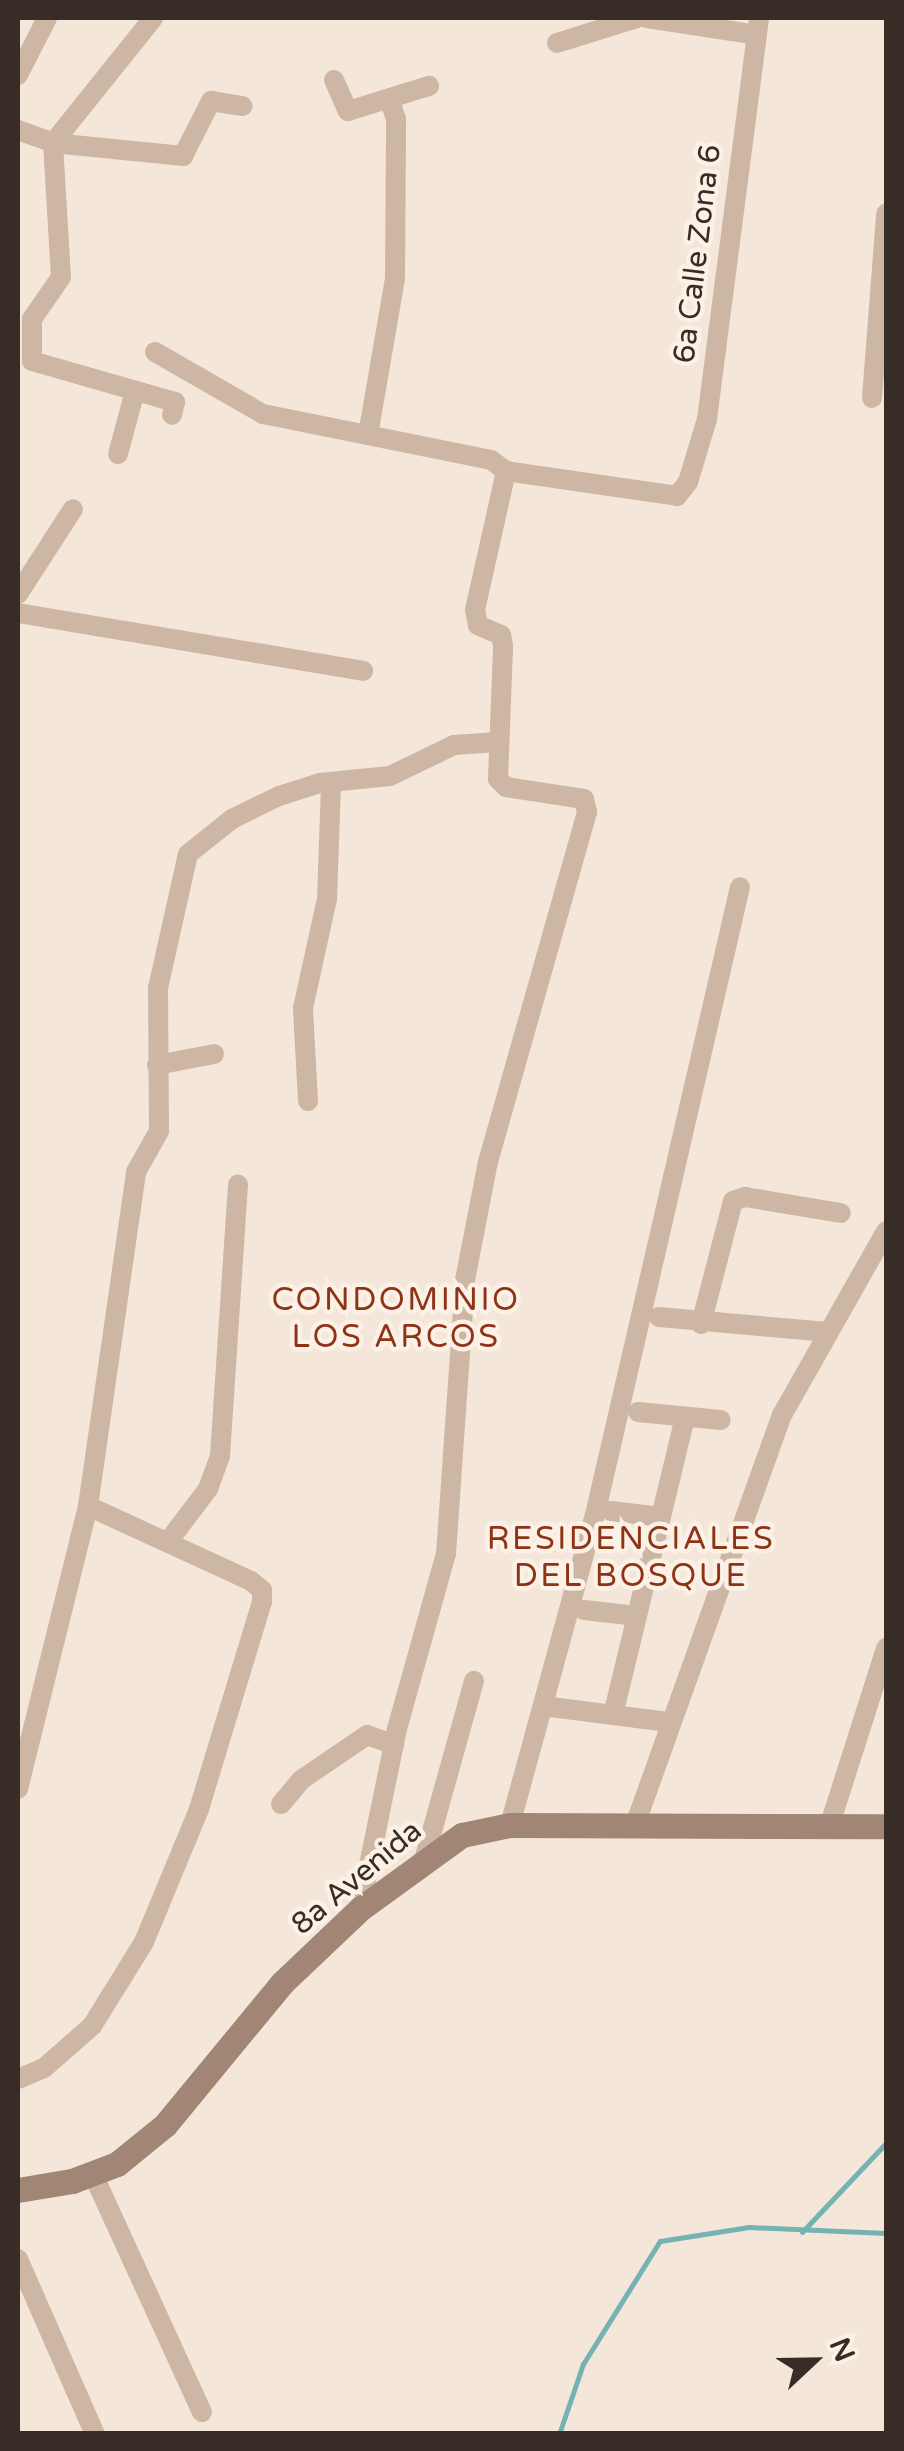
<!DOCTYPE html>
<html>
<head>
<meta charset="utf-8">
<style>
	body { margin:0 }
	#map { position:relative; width:904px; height:2451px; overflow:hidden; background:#f4e7d9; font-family:"Varela Round",sans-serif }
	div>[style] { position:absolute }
	.stream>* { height:5px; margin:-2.5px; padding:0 2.5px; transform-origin:2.5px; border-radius:2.5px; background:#75b2b4 }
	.street>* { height:20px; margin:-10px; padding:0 10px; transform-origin:10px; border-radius:10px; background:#cdb7a4 }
	.secondary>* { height:25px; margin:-12.5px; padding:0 12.5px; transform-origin:12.5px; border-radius:12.5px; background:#a18575 }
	span { translate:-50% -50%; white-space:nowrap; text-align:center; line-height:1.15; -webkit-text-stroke:9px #fbf1e6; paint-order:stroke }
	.street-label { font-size:30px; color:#382c26 }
	.neighbourhood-label { font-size:32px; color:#8f3317; letter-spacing:2.5px }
	.frame { position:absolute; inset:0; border:20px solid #382c26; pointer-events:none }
	.north { position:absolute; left:764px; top:2311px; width:100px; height:100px; -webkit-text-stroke:8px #fbf1e6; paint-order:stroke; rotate:68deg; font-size:28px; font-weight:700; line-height:40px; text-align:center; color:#382c26 }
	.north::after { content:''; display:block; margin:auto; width:35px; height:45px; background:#382c26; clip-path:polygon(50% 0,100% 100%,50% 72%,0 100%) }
</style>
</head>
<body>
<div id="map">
	<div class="stream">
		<div style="left:802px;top:2232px;width:122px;rotate:-46.7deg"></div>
		<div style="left:559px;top:2434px;width:74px;rotate:-71.1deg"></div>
		<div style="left:583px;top:2364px;width:145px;rotate:-58deg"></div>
		<div style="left:660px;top:2241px;width:90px;rotate:-8.9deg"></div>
		<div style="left:749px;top:2227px;width:137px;rotate:2.5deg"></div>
	</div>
	<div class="street">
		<div style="left:647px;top:18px;width:111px;rotate:8.8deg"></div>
		<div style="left:557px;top:43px;width:84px;rotate:-17.4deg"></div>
		<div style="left:18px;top:75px;width:64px;rotate:-63deg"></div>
		<div style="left:334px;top:80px;width:34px;rotate:66deg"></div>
		<div style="left:348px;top:111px;width:85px;rotate:-17.2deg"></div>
		<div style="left:18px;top:130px;width:37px;rotate:20deg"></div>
		<div style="left:53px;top:143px;width:131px;rotate:5.7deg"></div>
		<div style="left:183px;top:156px;width:62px;rotate:-63deg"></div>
		<div style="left:211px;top:101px;width:32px;rotate:9deg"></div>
		<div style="left:53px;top:143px;width:134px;rotate:86.6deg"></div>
		<div style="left:61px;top:277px;width:51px;rotate:124.6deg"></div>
		<div style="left:32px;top:319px;width:42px;rotate:90deg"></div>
		<div style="left:32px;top:361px;width:149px;rotate:16deg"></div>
		<div style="left:175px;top:402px;width:13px;rotate:103deg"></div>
		<div style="left:53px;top:143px;width:160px;rotate:-51.3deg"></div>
		<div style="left:155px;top:352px;width:125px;rotate:29.9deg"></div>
		<div style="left:263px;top:414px;width:233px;rotate:11.4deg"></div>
		<div style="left:491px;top:460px;width:19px;rotate:36deg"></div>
		<div style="left:506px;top:471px;width:173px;rotate:8.3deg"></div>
		<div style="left:677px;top:496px;width:18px;rotate:-52deg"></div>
		<div style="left:688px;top:482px;width:66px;rotate:-73.2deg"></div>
		<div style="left:707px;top:419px;width:404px;rotate:-82.6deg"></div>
		<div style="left:872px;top:398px;width:185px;rotate:-85.6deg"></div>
		<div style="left:368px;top:435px;width:159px;rotate:-80.2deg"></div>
		<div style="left:395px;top:278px;width:159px;rotate:-89.6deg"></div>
		<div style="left:396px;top:119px;width:21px;rotate:-109deg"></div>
		<div style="left:118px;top:454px;width:65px;rotate:-74.9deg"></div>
		<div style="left:18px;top:594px;width:101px;rotate:-57.1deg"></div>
		<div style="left:18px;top:613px;width:350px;rotate:9.5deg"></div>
		<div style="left:157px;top:1065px;width:58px;rotate:-10.9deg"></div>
		<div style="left:308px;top:1101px;width:93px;rotate:-93.1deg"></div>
		<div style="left:303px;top:1008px;width:112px;rotate:-77.6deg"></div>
		<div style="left:327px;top:899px;width:117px;rotate:-88deg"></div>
		<div style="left:659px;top:1317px;width:169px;rotate:5.1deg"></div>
		<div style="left:701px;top:1324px;width:127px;rotate:-75.4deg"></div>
		<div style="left:733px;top:1201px;width:13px;rotate:-18deg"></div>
		<div style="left:745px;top:1197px;width:97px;rotate:9.5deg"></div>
		<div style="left:638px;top:1412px;width:83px;rotate:5.5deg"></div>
		<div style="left:611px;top:1511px;width:50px;rotate:6.8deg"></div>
		<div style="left:170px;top:1539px;width:63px;rotate:-52.8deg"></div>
		<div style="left:208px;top:1489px;width:35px;rotate:-70deg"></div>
		<div style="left:220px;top:1456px;width:272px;rotate:-86.2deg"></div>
		<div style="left:584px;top:1610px;width:53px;rotate:6.5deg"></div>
		<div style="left:543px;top:1706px;width:126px;rotate:7.3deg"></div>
		<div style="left:613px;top:1715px;width:307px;rotate:-76.4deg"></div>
		<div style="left:18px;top:1789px;width:292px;rotate:-76.1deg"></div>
		<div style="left:88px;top:1506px;width:337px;rotate:-81.8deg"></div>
		<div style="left:136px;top:1172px;width:47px;rotate:-60.7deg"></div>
		<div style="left:159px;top:1131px;width:143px;rotate:-90.4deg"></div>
		<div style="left:158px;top:988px;width:137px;rotate:-77.4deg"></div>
		<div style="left:188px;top:854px;width:56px;rotate:-38.5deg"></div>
		<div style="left:232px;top:819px;width:52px;rotate:-26.1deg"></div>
		<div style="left:279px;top:796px;width:43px;rotate:-17.6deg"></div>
		<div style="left:320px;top:783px;width:70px;rotate:-5.7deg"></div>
		<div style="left:390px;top:776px;width:71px;rotate:-25.8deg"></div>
		<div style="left:454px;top:745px;width:44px;rotate:-3.9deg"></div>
		<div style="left:281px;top:1804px;width:31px;rotate:-50deg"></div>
		<div style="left:301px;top:1780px;width:80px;rotate:-34.3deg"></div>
		<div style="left:367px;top:1735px;width:29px;rotate:20deg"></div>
		<div style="left:510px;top:1825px;width:331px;rotate:-74.7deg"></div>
		<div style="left:597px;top:1506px;width:635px;rotate:-76.99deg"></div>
		<div style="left:635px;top:1825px;width:436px;rotate:-70.3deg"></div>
		<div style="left:782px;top:1415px;width:211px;rotate:-60.5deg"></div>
		<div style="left:829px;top:1827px;width:188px;rotate:-72.3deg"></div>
		<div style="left:424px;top:1860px;width:186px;rotate:-74.4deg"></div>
		<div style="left:360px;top:1909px;width:184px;rotate:-78.4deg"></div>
		<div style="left:397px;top:1729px;width:182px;rotate:-74.4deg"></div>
		<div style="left:446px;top:1554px;width:275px;rotate:-86deg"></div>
		<div style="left:465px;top:1280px;width:120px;rotate:-79deg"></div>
		<div style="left:488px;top:1162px;width:364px;rotate:-74.2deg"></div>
		<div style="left:587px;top:812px;width:13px;rotate:-103deg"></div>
		<div style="left:584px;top:799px;width:79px;rotate:-171.3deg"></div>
		<div style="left:506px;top:787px;width:11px;rotate:-135deg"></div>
		<div style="left:498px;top:779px;width:133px;rotate:-87.8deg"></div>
		<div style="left:503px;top:646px;width:11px;rotate:-100deg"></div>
		<div style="left:501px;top:635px;width:25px;rotate:-157deg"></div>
		<div style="left:478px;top:625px;width:15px;rotate:-101deg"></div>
		<div style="left:475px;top:610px;width:142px;rotate:-77.4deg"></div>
		<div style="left:18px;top:2079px;width:28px;rotate:-23deg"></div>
		<div style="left:44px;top:2068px;width:64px;rotate:-41.2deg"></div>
		<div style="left:92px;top:2026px;width:99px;rotate:-58.2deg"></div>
		<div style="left:144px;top:1942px;width:144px;rotate:-67.5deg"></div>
		<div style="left:199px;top:1809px;width:216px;rotate:-73.1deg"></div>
		<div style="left:262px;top:1602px;width:12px;rotate:-90deg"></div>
		<div style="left:262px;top:1590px;width:14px;rotate:-141deg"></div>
		<div style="left:251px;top:1581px;width:179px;rotate:-155.3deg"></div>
		<div style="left:92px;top:2172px;width:264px;rotate:65.4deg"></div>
		<div style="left:18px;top:2259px;width:191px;rotate:66.3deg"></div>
	</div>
	<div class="secondary">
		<div style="left:18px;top:2190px;width:55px;rotate:-9.5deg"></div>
		<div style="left:72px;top:2181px;width:48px;rotate:-20.7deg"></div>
		<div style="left:117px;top:2164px;width:62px;rotate:-39.1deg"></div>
		<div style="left:165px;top:2125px;width:184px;rotate:-50.5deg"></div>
		<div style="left:282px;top:1983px;width:108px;rotate:-43.5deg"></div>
		<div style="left:360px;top:1909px;width:126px;rotate:-36deg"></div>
		<div style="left:462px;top:1835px;width:49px;rotate:-11.8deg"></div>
		<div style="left:510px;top:1825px;width:376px;rotate:0.2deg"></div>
	</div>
	<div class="street-label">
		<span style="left:698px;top:254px;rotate:-83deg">6a Calle Zona 6</span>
		<span style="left:357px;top:1878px;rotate:-40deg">8a Avenida</span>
	</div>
	<div class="neighbourhood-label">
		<span style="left:396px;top:1319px">CONDOMINIO<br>LOS ARCOS</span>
		<span style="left:631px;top:1558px">RESIDENCIALES<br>DEL BOSQUE</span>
	</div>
	<div class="frame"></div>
	<div class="north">N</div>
</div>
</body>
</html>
